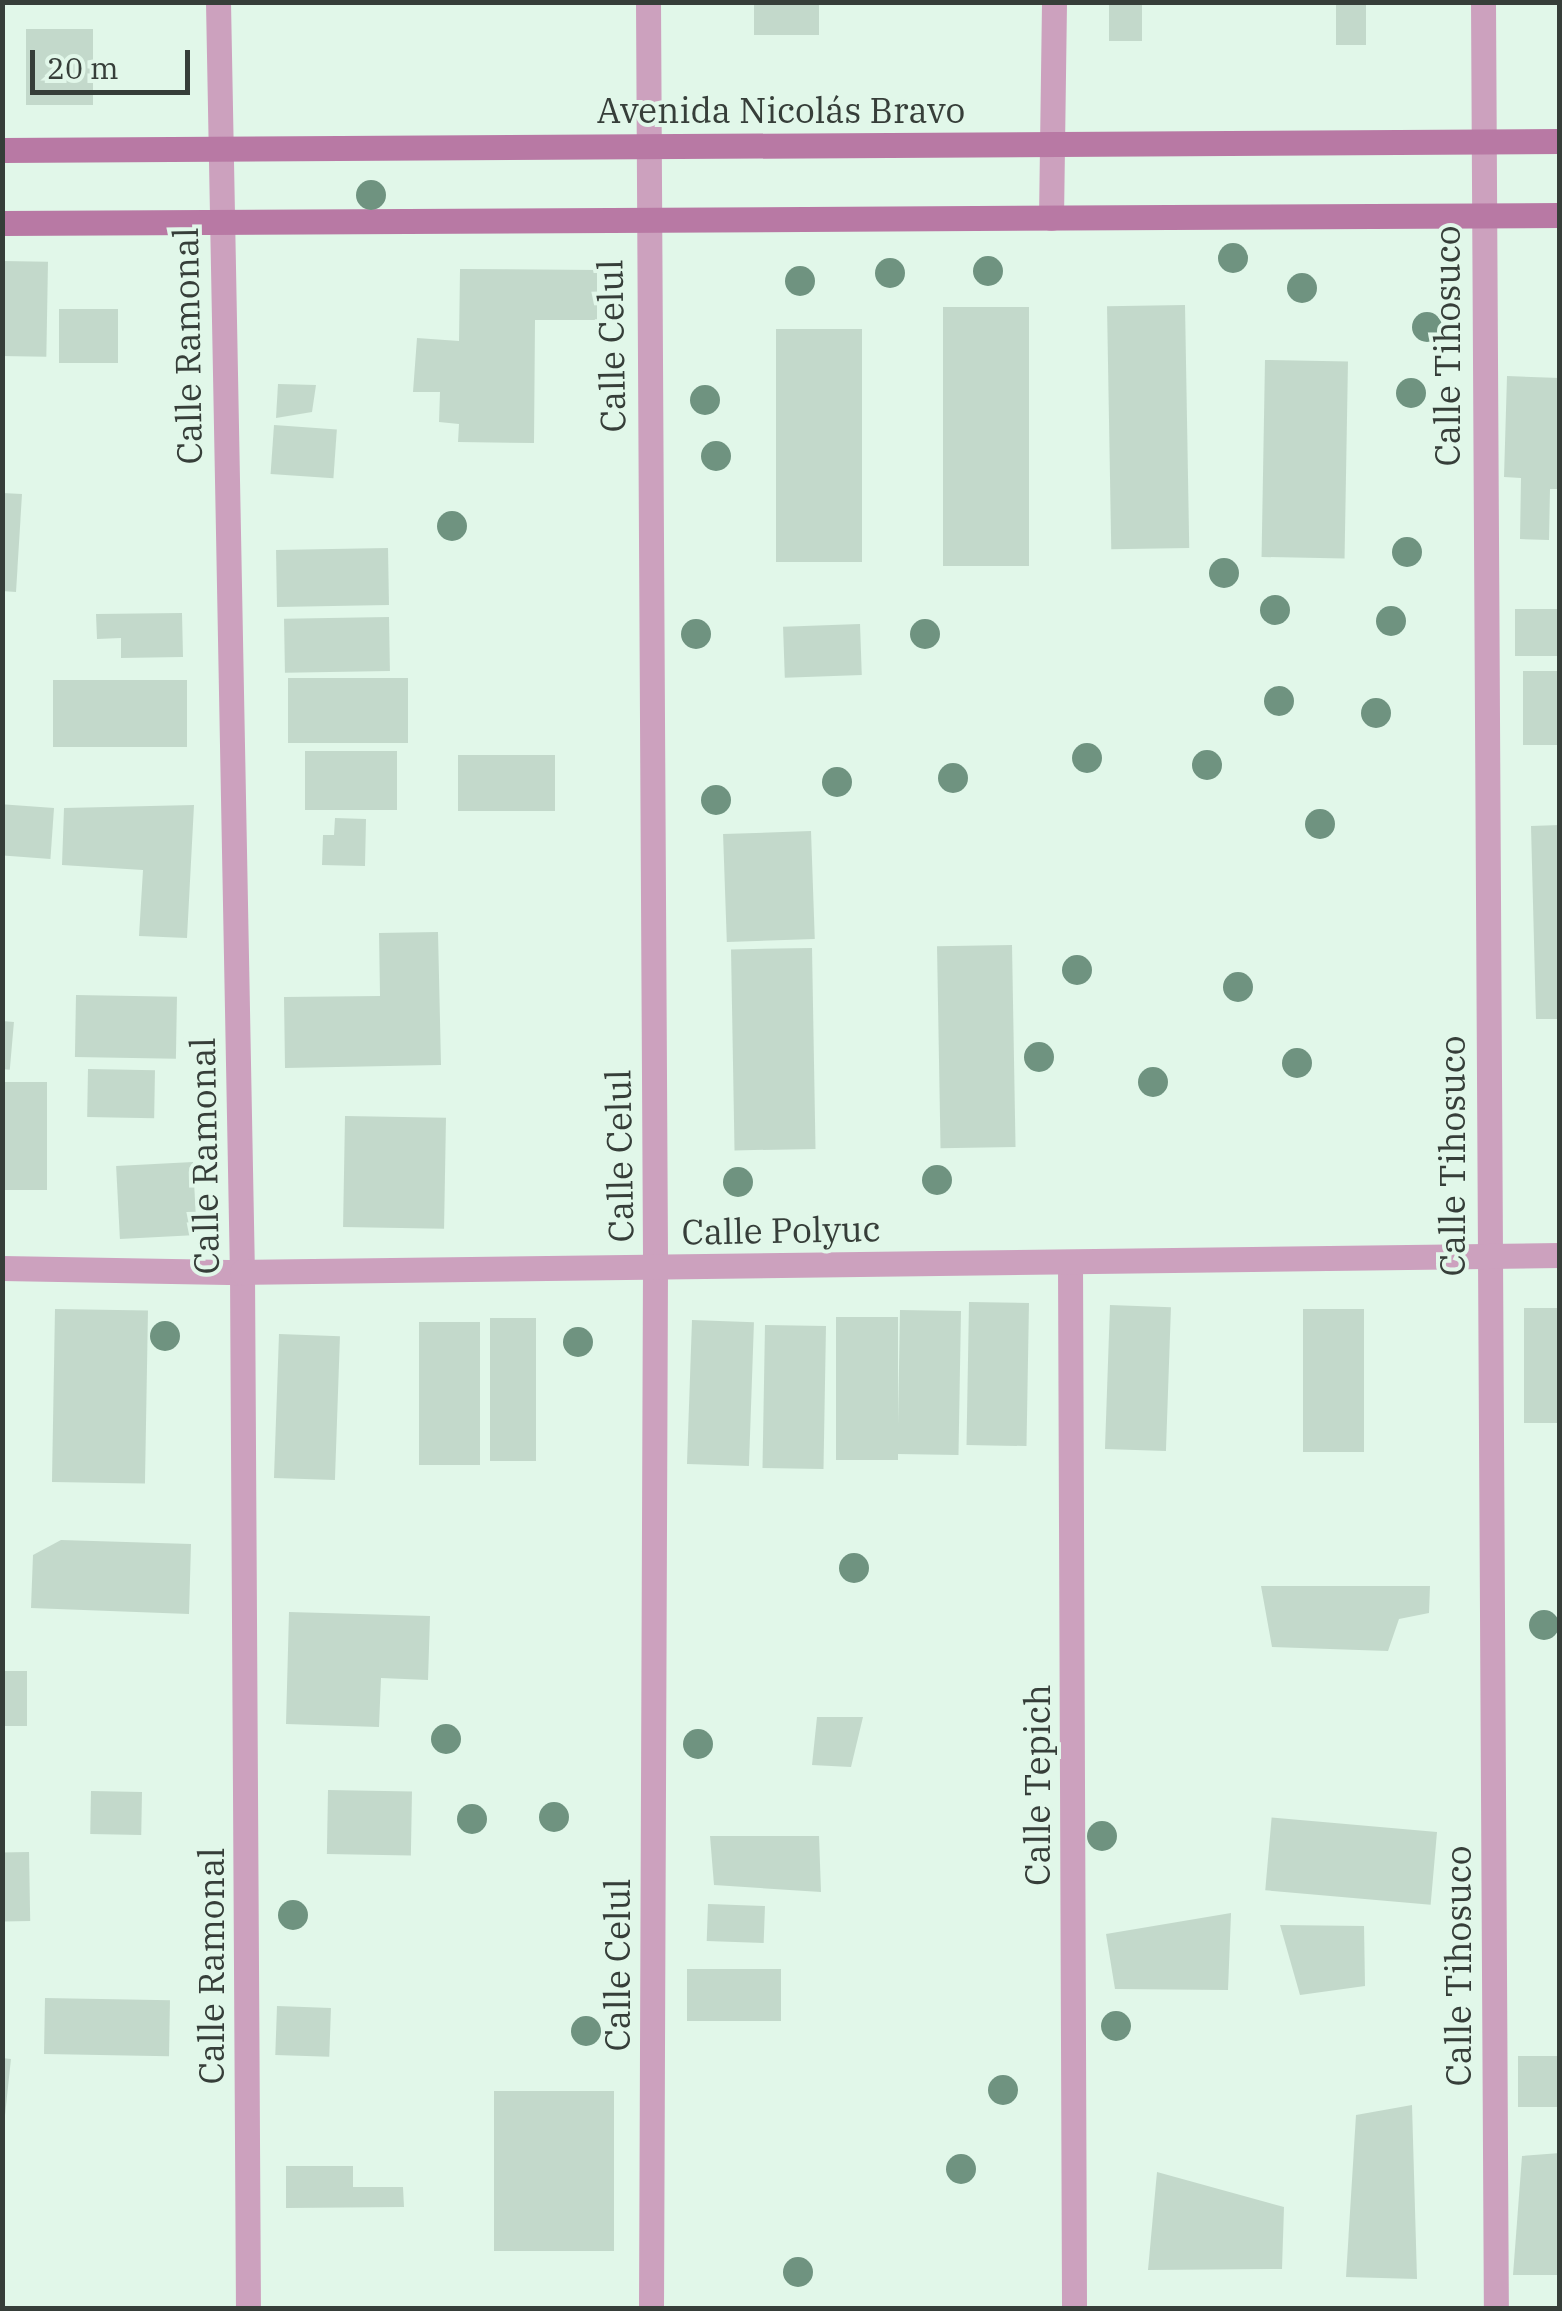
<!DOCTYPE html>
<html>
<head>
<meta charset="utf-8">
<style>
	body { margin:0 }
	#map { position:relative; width:1562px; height:2311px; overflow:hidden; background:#e1f7e9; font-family:"IBM Plex Serif",serif }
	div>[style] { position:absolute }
	.building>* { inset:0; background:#c3d9cb; transform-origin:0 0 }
	.street>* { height:25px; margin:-12.5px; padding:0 12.5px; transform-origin:12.5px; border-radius:12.5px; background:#cca1be }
	.secondary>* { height:25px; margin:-12.5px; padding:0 12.5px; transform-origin:12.5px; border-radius:12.5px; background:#b879a4 }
	.trees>* { width:30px; height:30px; margin:-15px; border-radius:50%; background:#6f9380 }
	span { translate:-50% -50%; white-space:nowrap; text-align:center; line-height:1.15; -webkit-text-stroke:8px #e1f7e9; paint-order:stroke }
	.street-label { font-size:35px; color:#363e39 }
	.frame { position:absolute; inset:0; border:5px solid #363e39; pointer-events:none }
	.scale { position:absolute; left:30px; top:50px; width:160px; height:45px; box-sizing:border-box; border:5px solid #363e39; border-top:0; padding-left:12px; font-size:30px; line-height:35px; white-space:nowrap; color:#363e39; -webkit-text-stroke:8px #e1f7e9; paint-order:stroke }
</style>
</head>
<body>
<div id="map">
	<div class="building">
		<div style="left:754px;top:2px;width:65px;height:33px"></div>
		<div style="left:1109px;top:2px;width:33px;height:39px"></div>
		<div style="left:1336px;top:2px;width:30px;height:43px"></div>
		<div style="left:26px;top:29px;width:67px;height:76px"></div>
		<div style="left:2px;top:261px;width:46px;height:95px;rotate:1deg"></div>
		<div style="clip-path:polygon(460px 269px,597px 270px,597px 320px,535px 320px,534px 443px,458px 442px,459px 424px,439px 422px,440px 392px,413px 392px,417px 338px,459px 341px)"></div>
		<div style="left:1185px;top:305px;width:243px;height:78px;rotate:89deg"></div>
		<div style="left:943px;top:307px;width:86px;height:259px"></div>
		<div style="left:118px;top:309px;width:54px;height:59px;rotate:90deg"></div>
		<div style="left:862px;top:329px;width:233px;height:86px;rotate:90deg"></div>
		<div style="left:1265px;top:360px;width:83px;height:197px;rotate:1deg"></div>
		<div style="clip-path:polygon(1507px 376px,1560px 378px,1560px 489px,1550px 489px,1549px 540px,1520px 539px,1521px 478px,1504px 477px)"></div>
		<div style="clip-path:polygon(278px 384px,316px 385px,312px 412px,276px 418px)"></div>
		<div style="left:274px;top:425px;width:63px;height:49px;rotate:4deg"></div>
		<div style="clip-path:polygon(2px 493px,22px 494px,16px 592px,2px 591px)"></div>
		<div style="left:388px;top:548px;width:57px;height:112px;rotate:89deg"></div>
		<div style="left:1560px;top:609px;width:47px;height:45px;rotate:90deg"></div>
		<div style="clip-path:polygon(182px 613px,183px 657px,121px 658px,121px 638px,97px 639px,96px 614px)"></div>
		<div style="left:389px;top:617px;width:54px;height:105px;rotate:89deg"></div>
		<div style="left:860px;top:624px;width:51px;height:77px;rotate:88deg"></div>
		<div style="left:1523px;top:671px;width:37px;height:74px"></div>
		<div style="left:288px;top:678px;width:120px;height:65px"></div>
		<div style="left:53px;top:680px;width:134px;height:67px"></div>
		<div style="left:305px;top:751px;width:92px;height:59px"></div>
		<div style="left:555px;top:755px;width:56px;height:97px;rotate:90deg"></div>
		<div style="clip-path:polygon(194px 805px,187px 938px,139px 936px,143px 870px,62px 865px,64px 808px)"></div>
		<div style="left:54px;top:808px;width:51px;height:52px;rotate:94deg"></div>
		<div style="clip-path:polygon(335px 818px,366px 819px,365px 866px,322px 865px,323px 835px,334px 835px)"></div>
		<div style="clip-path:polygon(1560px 825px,1560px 1019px,1536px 1019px,1531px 826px)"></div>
		<div style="left:811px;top:831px;width:108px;height:88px;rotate:88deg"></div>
		<div style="clip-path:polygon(438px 932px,441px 1065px,285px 1068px,284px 997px,380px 996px,379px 933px)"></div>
		<div style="left:1012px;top:945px;width:202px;height:75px;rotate:89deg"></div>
		<div style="left:812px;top:948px;width:201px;height:81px;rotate:89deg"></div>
		<div style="left:76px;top:995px;width:101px;height:62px;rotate:1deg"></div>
		<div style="left:2px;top:1021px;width:12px;height:48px;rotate:5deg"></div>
		<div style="left:88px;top:1069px;width:67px;height:48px;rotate:1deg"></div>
		<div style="left:2px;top:1082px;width:45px;height:108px"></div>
		<div style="left:345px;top:1116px;width:101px;height:111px;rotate:1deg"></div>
		<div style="left:193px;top:1162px;width:73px;height:77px;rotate:87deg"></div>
		<div style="left:969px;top:1302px;width:60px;height:143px;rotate:1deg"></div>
		<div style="left:1110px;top:1305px;width:61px;height:144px;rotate:2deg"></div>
		<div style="left:1524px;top:1308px;width:36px;height:115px"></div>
		<div style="left:55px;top:1309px;width:93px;height:173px;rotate:1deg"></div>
		<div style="left:1303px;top:1309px;width:61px;height:143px"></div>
		<div style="left:900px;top:1310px;width:61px;height:144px;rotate:1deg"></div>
		<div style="left:836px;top:1317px;width:62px;height:143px"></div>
		<div style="left:490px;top:1318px;width:46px;height:143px"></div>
		<div style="left:692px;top:1320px;width:62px;height:144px;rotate:2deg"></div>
		<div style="left:419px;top:1322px;width:61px;height:143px"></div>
		<div style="left:765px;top:1325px;width:61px;height:143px;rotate:1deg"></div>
		<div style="left:279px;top:1334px;width:61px;height:144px;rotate:2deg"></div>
		<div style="clip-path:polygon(61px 1540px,191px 1544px,189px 1614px,31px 1608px,33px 1555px)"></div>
		<div style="clip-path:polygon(1261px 1586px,1430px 1586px,1429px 1613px,1399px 1619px,1388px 1651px,1272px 1647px)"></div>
		<div style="clip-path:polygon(289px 1612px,430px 1616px,428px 1680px,381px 1678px,379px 1727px,286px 1724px)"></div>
		<div style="left:2px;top:1671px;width:25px;height:55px"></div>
		<div style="clip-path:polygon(817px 1717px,863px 1717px,851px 1767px,812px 1765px)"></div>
		<div style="left:328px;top:1790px;width:84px;height:64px;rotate:1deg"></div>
		<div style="left:91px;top:1791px;width:51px;height:43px;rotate:1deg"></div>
		<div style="left:1437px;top:1832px;width:73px;height:166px;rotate:95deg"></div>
		<div style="clip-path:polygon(710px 1836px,819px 1836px,821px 1892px,714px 1885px)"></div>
		<div style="left:29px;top:1852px;width:69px;height:27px;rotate:89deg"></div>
		<div style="left:708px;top:1904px;width:57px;height:37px;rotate:2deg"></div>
		<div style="clip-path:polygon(1231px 1913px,1228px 1990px,1115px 1989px,1106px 1934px)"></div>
		<div style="clip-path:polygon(1280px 1925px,1364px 1926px,1365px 1986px,1300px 1995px)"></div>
		<div style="left:687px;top:1969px;width:94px;height:52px"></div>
		<div style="left:45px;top:1998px;width:125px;height:56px;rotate:1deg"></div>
		<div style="left:277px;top:2006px;width:54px;height:49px;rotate:2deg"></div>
		<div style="left:1560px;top:2056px;width:51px;height:42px;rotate:90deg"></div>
		<div style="left:2px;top:2058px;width:9px;height:63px;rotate:6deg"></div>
		<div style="left:614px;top:2091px;width:160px;height:120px;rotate:90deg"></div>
		<div style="clip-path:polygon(1412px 2105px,1417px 2279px,1346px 2277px,1356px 2115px)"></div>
		<div style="clip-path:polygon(1560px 2153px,1558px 2275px,1513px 2275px,1522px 2156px)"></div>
		<div style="clip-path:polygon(286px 2166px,353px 2166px,353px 2187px,403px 2187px,404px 2207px,286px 2208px)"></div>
		<div style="clip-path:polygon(1157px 2172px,1284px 2207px,1282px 2269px,1148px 2270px)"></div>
	</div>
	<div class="street">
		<div style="left:218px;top:2px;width:1270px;rotate:88.92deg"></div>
		<div style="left:242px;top:1272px;width:1036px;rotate:89.67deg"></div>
		<div style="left:648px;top:2px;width:1265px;rotate:89.68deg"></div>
		<div style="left:655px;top:1267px;width:1041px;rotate:90.22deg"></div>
		<div style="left:1483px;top:2px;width:2306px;rotate:89.68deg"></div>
		<div style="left:1051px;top:218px;width:216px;rotate:-89.2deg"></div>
		<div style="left:1070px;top:1262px;width:1046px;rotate:89.78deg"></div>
		<div style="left:2px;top:1268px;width:240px;rotate:1deg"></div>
		<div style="left:242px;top:1272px;width:1318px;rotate:-0.74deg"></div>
	</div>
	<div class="secondary">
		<div style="left:2px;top:150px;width:1558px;rotate:-0.33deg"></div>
		<div style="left:2px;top:223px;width:1558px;rotate:-0.29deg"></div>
	</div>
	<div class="trees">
		<div style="left:371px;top:195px"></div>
		<div style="left:1233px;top:258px"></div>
		<div style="left:988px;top:271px"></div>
		<div style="left:890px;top:273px"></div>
		<div style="left:800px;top:281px"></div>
		<div style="left:1302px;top:288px"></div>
		<div style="left:1427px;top:327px"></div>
		<div style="left:1411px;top:393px"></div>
		<div style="left:705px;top:400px"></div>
		<div style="left:716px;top:456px"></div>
		<div style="left:452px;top:526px"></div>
		<div style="left:1407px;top:552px"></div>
		<div style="left:1224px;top:573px"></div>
		<div style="left:1275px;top:610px"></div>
		<div style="left:1391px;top:621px"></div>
		<div style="left:696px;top:634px"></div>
		<div style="left:925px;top:634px"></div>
		<div style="left:1279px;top:701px"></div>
		<div style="left:1376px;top:713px"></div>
		<div style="left:1087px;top:758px"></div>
		<div style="left:1207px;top:765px"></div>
		<div style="left:953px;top:778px"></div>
		<div style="left:837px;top:782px"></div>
		<div style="left:716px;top:800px"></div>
		<div style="left:1320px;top:824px"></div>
		<div style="left:1077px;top:970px"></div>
		<div style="left:1238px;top:987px"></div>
		<div style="left:1039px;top:1057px"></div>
		<div style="left:1297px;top:1063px"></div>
		<div style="left:1153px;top:1082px"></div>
		<div style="left:937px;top:1180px"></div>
		<div style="left:738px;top:1182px"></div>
		<div style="left:165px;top:1336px"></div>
		<div style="left:578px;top:1342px"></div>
		<div style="left:854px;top:1568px"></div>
		<div style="left:1544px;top:1625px"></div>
		<div style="left:446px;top:1739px"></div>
		<div style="left:698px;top:1744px"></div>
		<div style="left:554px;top:1817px"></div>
		<div style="left:472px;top:1819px"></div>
		<div style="left:1102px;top:1836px"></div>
		<div style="left:293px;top:1915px"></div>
		<div style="left:1116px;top:2026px"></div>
		<div style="left:586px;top:2031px"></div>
		<div style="left:1003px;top:2090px"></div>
		<div style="left:961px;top:2169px"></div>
		<div style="left:798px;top:2272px"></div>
	</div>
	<div class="street-label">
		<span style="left:781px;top:110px">Avenida Nicolás Bravo</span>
		<span style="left:187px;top:346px;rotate:-91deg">Calle Ramonal</span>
		<span style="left:611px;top:346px;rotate:-91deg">Calle Celul</span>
		<span style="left:1447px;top:346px;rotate:-90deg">Calle Tihosuco</span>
		<span style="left:204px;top:1156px;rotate:-91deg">Calle Ramonal</span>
		<span style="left:619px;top:1156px;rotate:-91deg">Calle Celul</span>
		<span style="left:1452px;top:1156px;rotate:-90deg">Calle Tihosuco</span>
		<span style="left:781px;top:1230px;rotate:-1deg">Calle Polyuc</span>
		<span style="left:1037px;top:1785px;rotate:-90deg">Calle Tepich</span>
		<span style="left:617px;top:1965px;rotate:-90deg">Calle Celul</span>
		<span style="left:211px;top:1966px;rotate:-90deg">Calle Ramonal</span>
		<span style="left:1458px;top:1966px;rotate:-90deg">Calle Tihosuco</span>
	</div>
	<div class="frame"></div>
	<div class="scale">20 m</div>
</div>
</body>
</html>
